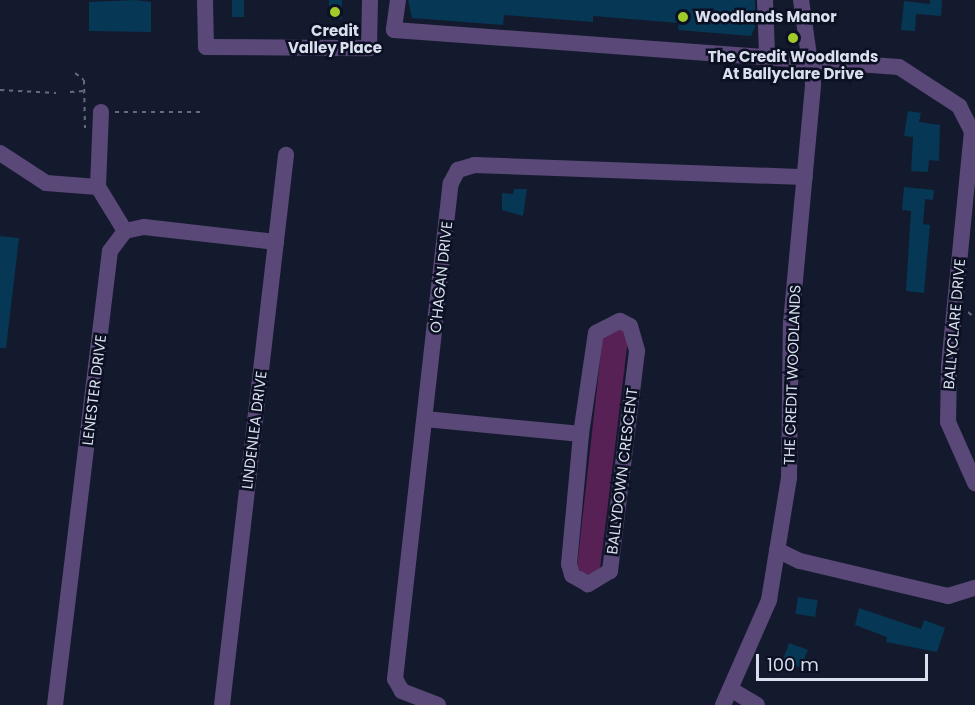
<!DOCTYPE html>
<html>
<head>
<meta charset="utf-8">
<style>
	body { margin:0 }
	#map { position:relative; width:975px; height:705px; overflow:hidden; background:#141a2d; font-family:Poppins,sans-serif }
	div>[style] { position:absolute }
	.green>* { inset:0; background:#582155 }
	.building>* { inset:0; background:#063754; transform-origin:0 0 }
	.path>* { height:2px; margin-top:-1px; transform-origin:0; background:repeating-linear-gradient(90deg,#666c7d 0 4.5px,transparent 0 9px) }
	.minor>* { height:16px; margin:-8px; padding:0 8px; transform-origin:8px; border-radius:8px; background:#5a4878 }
	.dots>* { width:16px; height:16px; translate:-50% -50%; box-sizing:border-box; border:3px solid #0b1023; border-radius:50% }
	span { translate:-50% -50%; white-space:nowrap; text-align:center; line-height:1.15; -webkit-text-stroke:5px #0b1023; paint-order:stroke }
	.poi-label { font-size:15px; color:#dadfed; font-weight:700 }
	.left { translate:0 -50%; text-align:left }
	.street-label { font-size:15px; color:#dadfed }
	.scale { position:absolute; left:756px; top:654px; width:172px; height:27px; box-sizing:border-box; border:3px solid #dadfed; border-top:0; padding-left:8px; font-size:18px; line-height:21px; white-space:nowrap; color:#dadfed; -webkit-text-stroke:4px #0b1023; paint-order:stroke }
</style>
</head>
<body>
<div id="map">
	<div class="green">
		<div style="clip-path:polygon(609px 328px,625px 329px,628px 339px,600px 569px,586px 576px,577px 567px,603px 334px)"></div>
	</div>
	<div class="building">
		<div style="clip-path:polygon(135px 0,151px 2px,151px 32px,89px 31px,89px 2px)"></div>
		<div style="left:232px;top:0;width:12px;height:17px"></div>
		<div style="left:329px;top:0;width:13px;height:19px"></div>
		<div style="clip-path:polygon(408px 0,755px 0,755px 27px,751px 36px,678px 30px,679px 23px,593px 16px,593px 22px,504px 15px,503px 25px,412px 18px)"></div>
		<div style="clip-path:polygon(930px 0,942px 0,941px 16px,916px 14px,915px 31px,901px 30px,904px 1px,930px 4px)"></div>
		<div style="clip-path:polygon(908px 111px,921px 113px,919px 122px,940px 125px,939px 161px,929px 160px,928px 172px,911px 171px,913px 137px,904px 136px)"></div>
		<div style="clip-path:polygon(904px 187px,934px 190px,933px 200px,925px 199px,923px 224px,930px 225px,924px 293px,906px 291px,911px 211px,902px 210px)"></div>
		<div style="clip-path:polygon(514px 189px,527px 189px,523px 216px,502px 210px,502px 193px,513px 194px)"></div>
		<div style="clip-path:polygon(0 236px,19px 238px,6px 348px,0 348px)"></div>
		<div style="left:798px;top:597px;width:20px;height:17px;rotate:9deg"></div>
		<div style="clip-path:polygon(859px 608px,921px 629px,924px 620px,945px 628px,937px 652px,886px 642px,887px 637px,855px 625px)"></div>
		<div style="left:789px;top:643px;width:20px;height:19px;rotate:20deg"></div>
	</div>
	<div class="path">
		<div style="left:75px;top:73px;width:11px;rotate:38deg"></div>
		<div style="left:84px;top:80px;width:48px;rotate:88.8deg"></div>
		<div style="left:0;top:90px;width:56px;rotate:3.1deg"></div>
		<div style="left:70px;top:92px;width:14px;rotate:-4deg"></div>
		<div style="left:115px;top:112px;width:88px"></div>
		<div style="left:968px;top:312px;width:9px;rotate:41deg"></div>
	</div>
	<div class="minor">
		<div style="left:205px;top:0;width:47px;rotate:88.8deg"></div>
		<div style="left:206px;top:47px;width:163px;rotate:0.4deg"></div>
		<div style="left:369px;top:48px;width:48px;rotate:-88.8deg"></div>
		<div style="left:398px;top:0;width:30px;rotate:98deg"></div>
		<div style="left:394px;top:30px;width:506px;rotate:4.19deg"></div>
		<div style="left:899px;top:67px;width:72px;rotate:33deg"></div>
		<div style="left:959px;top:106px;width:28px;rotate:63deg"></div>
		<div style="left:972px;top:131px;width:237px;rotate:95.6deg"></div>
		<div style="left:949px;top:367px;width:55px;rotate:91deg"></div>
		<div style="left:948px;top:422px;width:67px;rotate:66.1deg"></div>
		<div style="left:765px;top:0;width:55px;rotate:87.9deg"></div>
		<div style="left:101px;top:112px;width:75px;rotate:92.3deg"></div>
		<div style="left:98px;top:187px;width:52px;rotate:58.5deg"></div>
		<div style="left:0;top:153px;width:55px;rotate:33.1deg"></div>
		<div style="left:46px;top:183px;width:52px;rotate:4.4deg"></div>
		<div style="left:620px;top:321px;width:11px;rotate:27deg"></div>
		<div style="left:630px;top:326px;width:26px;rotate:74deg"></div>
		<div style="left:637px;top:351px;width:222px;rotate:97deg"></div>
		<div style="left:610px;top:571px;width:26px;rotate:149deg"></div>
		<div style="left:588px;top:584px;width:18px;rotate:-151deg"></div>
		<div style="left:572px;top:575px;width:11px;rotate:-105deg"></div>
		<div style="left:569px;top:564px;width:131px;rotate:-84.7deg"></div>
		<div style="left:581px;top:434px;width:102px;rotate:-81.6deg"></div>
		<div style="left:596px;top:333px;width:27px;rotate:-27deg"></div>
		<div style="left:425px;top:419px;width:157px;rotate:5.5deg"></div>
		<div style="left:777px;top:550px;width:25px;rotate:26deg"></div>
		<div style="left:800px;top:561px;width:152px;rotate:13.3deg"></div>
		<div style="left:948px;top:596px;width:28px;rotate:-17deg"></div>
		<div style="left:732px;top:690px;width:29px;rotate:31deg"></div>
		<div style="left:55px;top:705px;width:457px;rotate:-83.1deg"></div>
		<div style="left:110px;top:251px;width:25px;rotate:-53deg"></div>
		<div style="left:125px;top:231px;width:19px;rotate:-12deg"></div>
		<div style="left:144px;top:227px;width:133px;rotate:6.5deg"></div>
		<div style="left:222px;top:705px;width:554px;rotate:-83.36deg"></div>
		<div style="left:438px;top:705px;width:39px;rotate:-159deg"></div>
		<div style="left:402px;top:691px;width:14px;rotate:-120deg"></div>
		<div style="left:395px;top:679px;width:499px;rotate:-83.6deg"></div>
		<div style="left:451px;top:183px;width:15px;rotate:-62deg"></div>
		<div style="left:458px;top:170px;width:17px;rotate:-17deg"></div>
		<div style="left:474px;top:165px;width:331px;rotate:2.1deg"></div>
		<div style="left:723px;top:705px;width:115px;rotate:-66.3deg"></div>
		<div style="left:769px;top:600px;width:124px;rotate:-80.7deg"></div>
		<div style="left:789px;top:478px;width:155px;rotate:-89.3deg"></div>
		<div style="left:791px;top:323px;width:240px;rotate:-84.7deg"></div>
		<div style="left:813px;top:84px;width:85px;rotate:-98.1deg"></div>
	</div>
	<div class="dots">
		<div style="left:335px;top:12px;background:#a1c92a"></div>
		<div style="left:683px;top:17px;background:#a1c92a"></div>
		<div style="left:793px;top:38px;background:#a1c92a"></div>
	</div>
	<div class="poi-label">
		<span class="left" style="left:695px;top:17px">Woodlands Manor</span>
		<span style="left:335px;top:39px">Credit<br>Valley Place</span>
		<span style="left:793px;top:65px">The Credit Woodlands<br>At Ballyclare Drive</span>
	</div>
	<div class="street-label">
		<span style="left:441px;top:277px;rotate:-84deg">O'HAGAN DRIVE</span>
		<span style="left:954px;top:324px;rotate:-85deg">BALLYCLARE DRIVE</span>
		<span style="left:792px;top:375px;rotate:-88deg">THE CREDIT WOODLANDS</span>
		<span style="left:94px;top:390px;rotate:-83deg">LENESTER DRIVE</span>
		<span style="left:254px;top:430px;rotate:-83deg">LINDENLEA DRIVE</span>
		<span style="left:622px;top:471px;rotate:-83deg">BALLYDOWN CRESCENT</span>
	</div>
	<div class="scale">100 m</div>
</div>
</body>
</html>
